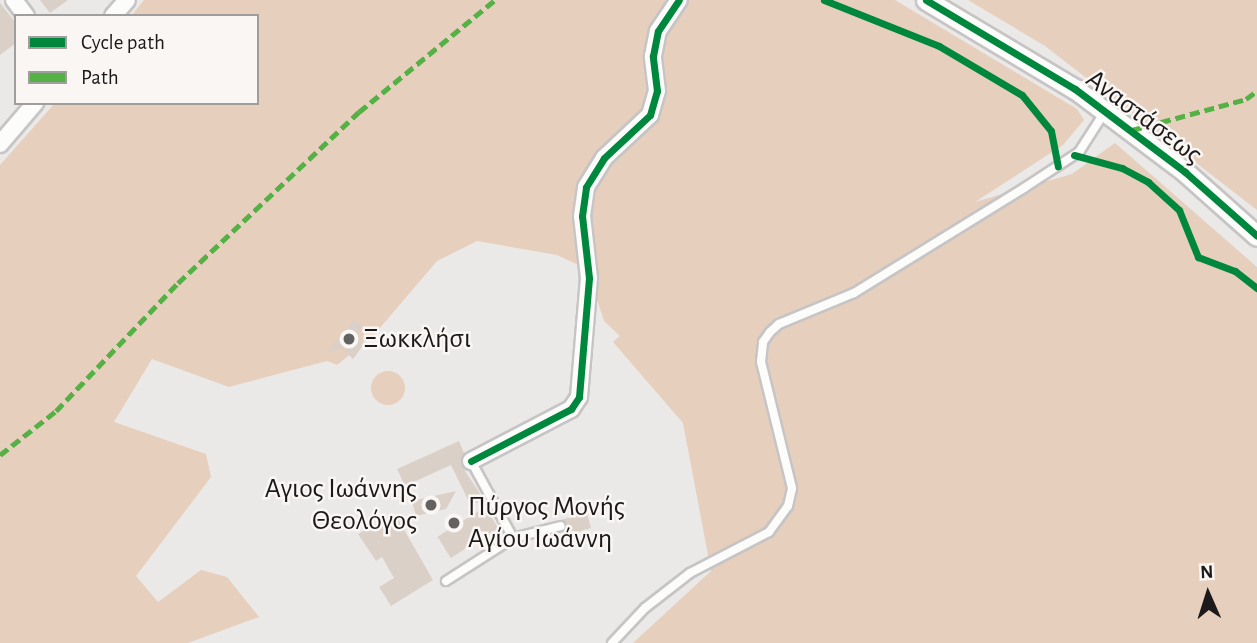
<!DOCTYPE html>
<html>
<head>
<meta charset="utf-8">
<style>
	body { margin:0 }
	#map { position:relative; width:1257px; height:643px; overflow:hidden; background:#ebe9e7; font-family:"Alegreya Sans",sans-serif }
	div>[style] { position:absolute }
	.green>* { inset:0; background:#e6cfbc }
	.round { border-radius:50% }
	.building>* { inset:0; background:#dbd0c7; transform-origin:0 0 }
	.roads { filter:drop-shadow(2px 0 #c6c4c4) drop-shadow(-2px 0 #c6c4c4) drop-shadow(0 2px #c6c4c4) drop-shadow(0 -2px #c6c4c4) }
	.service>* { height:8px; margin:-4px; padding:0 4px; transform-origin:4px; border-radius:4px; background:#fcfcfb }
	.minor>* { height:16px; margin:-8px; padding:0 8px; transform-origin:8px; border-radius:8px; background:#fcfcfb }
	.tertiary>* { height:19px; margin:-9.5px; padding:0 9.5px; transform-origin:9.5px; border-radius:9.5px; background:#fcfcfb }
	.quiet>* { height:5px; margin-top:-2.5px; transform-origin:0; background:repeating-linear-gradient(90deg,#55b145 0 10px,transparent 0 15px) }
	.cycleway>* { height:7px; margin:-3.5px; padding:0 3.5px; transform-origin:3.5px; border-radius:3.5px; background:#00873e }
	.dots>* { width:19px; height:19px; translate:-50% -50%; box-sizing:border-box; border:4px solid #f9f6f4; border-radius:50% }
	span { translate:-50% -50%; white-space:nowrap; text-align:center; line-height:1.15; -webkit-text-stroke:5px #f9f6f4; paint-order:stroke }
	.street-label { font-size:28px; color:#1b1919 }
	.poi-label { font-size:28px; color:#1b1919 }
	.left { translate:0 -50%; text-align:left }
	.right { translate:-100% -50%; text-align:right }
	.legend { position:absolute; left:14px; top:14px; width:245px; height:91px; box-sizing:border-box; background:#f9f6f4; border:2px solid #a09e9c; margin:0; padding:9px 12px; list-style:none; font-size:21px; color:#1b1919 }
	.legend li { display:flex; align-items:center; gap:14px; height:35px }
	.legend b { width:35px; border:2px solid #a09e9c }
	.north { position:absolute; left:1173px; top:559px; width:70px; height:70px; -webkit-text-stroke:5px #f9f6f4; paint-order:stroke; rotate:357deg; font-size:19px; font-weight:700; line-height:28px; text-align:center; color:#1b1919 }
	.north::after { content:''; display:block; margin:auto; width:24px; height:32px; background:#1b1919; clip-path:polygon(50% 0,100% 100%,50% 72%,0 100%) }
</style>
</head>
<body>
<div id="map">
	<div class="green">
		<div style="clip-path:polygon(144px 0,895px 0,1077px 109px,1084px 120px,1063px 145px,975px 202px,1072px 174px,1115px 143px,1257px 267px,1257px 643px,633px 643px,711px 571px,683px 423px,613px 342px,620px 336px,604px 321px,587px 269px,557px 255px,477px 241px,437px 261px,373px 336px,337px 365px,327px 361px,229px 387px,152px 359px,114px 422px,206px 454px,211px 477px,136px 576px,158px 602px,201px 570px,227px 577px,259px 617px,188px 643px,0 643px,0 165px,55px 103px,257px 103px,257px 16px,131px 16px)"></div>
		<div style="clip-path:polygon(968px 0,1257px 0,1257px 210px,1045px 46px)"></div>
		<div class="round" style="left:371px;top:371px;width:34px;height:34px"></div>
	</div>
	<div class="building">
		<div style="clip-path:polygon(40px 0,68px 0,50px 13px)"></div>
		<div style="clip-path:polygon(0 3px,16px 23px,16px 43px,0 55px)"></div>
		<div style="clip-path:polygon(354px 320px,363px 325px,357px 336px,364px 344px,353px 359px,341px 347px,331px 353px,328px 350px)"></div>
		<div style="clip-path:polygon(459px 441px,464px 453px,461px 465px,485px 501px,470px 504px,451px 465px,405px 486px,397px 469px)"></div>
		<div style="clip-path:polygon(456px 491px,446px 509px,416px 516px,412px 501px)"></div>
		<div style="left:485px;top:507px;width:25px;height:56px;rotate:58deg"></div>
		<div style="clip-path:polygon(587px 513px,591px 528px,564px 536px,567px 525px,560px 520px)"></div>
		<div style="clip-path:polygon(395px 514px,433px 580px,391px 606px,379px 587px,394px 578px,382px 557px,376px 561px,358px 534px)"></div>
	</div>
	<div class="roads">
		<div class="service">
			<div style="left:471px;top:461px;width:88px;rotate:61.4deg"></div>
			<div style="left:513px;top:538px;width:49px;rotate:-14deg"></div>
			<div style="left:446px;top:581px;width:80px;rotate:-32.7deg"></div>
			<div style="left:612px;top:643px;width:48px;rotate:-46.7deg"></div>
			<div style="left:645px;top:608px;width:57px;rotate:-37.9deg"></div>
			<div style="left:690px;top:573px;width:89px;rotate:-27.4deg"></div>
			<div style="left:769px;top:532px;width:32px;rotate:-54deg"></div>
			<div style="left:788px;top:506px;width:18px;rotate:-77deg"></div>
			<div style="left:792px;top:488px;width:130px;rotate:-103.8deg"></div>
			<div style="left:761px;top:362px;width:20px;rotate:-84deg"></div>
			<div style="left:763px;top:342px;width:12px;rotate:-55deg"></div>
			<div style="left:770px;top:332px;width:12px;rotate:-42deg"></div>
			<div style="left:779px;top:324px;width:81px;rotate:-22.5deg"></div>
			<div style="left:854px;top:293px;width:200px;rotate:-31.7deg"></div>
			<div style="left:1024px;top:188px;width:66px;rotate:-33.2deg"></div>
			<div style="left:1079px;top:152px;width:46px;rotate:-57.3deg"></div>
		</div>
		<div class="minor">
			<div style="left:14px;top:0;width:20px;rotate:53deg"></div>
			<div style="left:113px;top:16px;width:21px;rotate:-49deg"></div>
			<div style="left:0;top:144px;width:54px;rotate:-49.5deg"></div>
			<div style="left:471px;top:461px;width:113px;rotate:-27.5deg"></div>
			<div style="left:571px;top:409px;width:14px;rotate:-56deg"></div>
			<div style="left:579px;top:397px;width:119px;rotate:-85.2deg"></div>
			<div style="left:589px;top:278px;width:62px;rotate:-96.4deg"></div>
			<div style="left:582px;top:216px;width:29px;rotate:-82deg"></div>
			<div style="left:586px;top:187px;width:34px;rotate:-58deg"></div>
			<div style="left:604px;top:158px;width:63px;rotate:-43.1deg"></div>
			<div style="left:650px;top:115px;width:25px;rotate:-74deg"></div>
			<div style="left:657px;top:91px;width:35px;rotate:-97deg"></div>
			<div style="left:653px;top:56px;width:25px;rotate:-79deg"></div>
			<div style="left:658px;top:31px;width:37px;rotate:-56deg"></div>
		</div>
		<div class="tertiary">
			<div style="left:926px;top:0;width:174px;rotate:30.9deg"></div>
			<div style="left:1075px;top:89px;width:138px;rotate:37deg"></div>
			<div style="left:1185px;top:172px;width:96px;rotate:41.6deg"></div>
		</div>
	</div>
	<div class="quiet">
		<div style="left:1132px;top:130px;width:118px;rotate:-15.2deg"></div>
		<div style="left:1246px;top:99px;width:14px;rotate:-36deg"></div>
		<div style="left:0;top:455px;width:71px;rotate:-38.2deg"></div>
		<div style="left:56px;top:411px;width:177px;rotate:-46.4deg"></div>
		<div style="left:178px;top:283px;width:249px;rotate:-43.4deg"></div>
		<div style="left:359px;top:112px;width:176px;rotate:-39.5deg"></div>
	</div>
	<div class="cycleway">
		<div style="left:824px;top:0;width:124px;rotate:21.8deg"></div>
		<div style="left:939px;top:46px;width:96px;rotate:30.6deg"></div>
		<div style="left:1022px;top:95px;width:46px;rotate:51.1deg"></div>
		<div style="left:1051px;top:131px;width:36px;rotate:79deg"></div>
		<div style="left:926px;top:0;width:174px;rotate:30.9deg"></div>
		<div style="left:1075px;top:89px;width:138px;rotate:37deg"></div>
		<div style="left:1185px;top:172px;width:96px;rotate:41.6deg"></div>
		<div style="left:1074px;top:155px;width:50px;rotate:15.2deg"></div>
		<div style="left:1122px;top:168px;width:30px;rotate:28deg"></div>
		<div style="left:1148px;top:182px;width:42px;rotate:42.1deg"></div>
		<div style="left:1179px;top:210px;width:51px;rotate:68deg"></div>
		<div style="left:1198px;top:257px;width:40px;rotate:21deg"></div>
		<div style="left:1235px;top:271px;width:28px;rotate:38deg"></div>
		<div style="left:471px;top:461px;width:113px;rotate:-27.5deg"></div>
		<div style="left:571px;top:409px;width:14px;rotate:-56deg"></div>
		<div style="left:579px;top:397px;width:119px;rotate:-85.2deg"></div>
		<div style="left:589px;top:278px;width:62px;rotate:-96.4deg"></div>
		<div style="left:582px;top:216px;width:29px;rotate:-82deg"></div>
		<div style="left:586px;top:187px;width:34px;rotate:-58deg"></div>
		<div style="left:604px;top:158px;width:63px;rotate:-43.1deg"></div>
		<div style="left:650px;top:115px;width:25px;rotate:-74deg"></div>
		<div style="left:657px;top:91px;width:35px;rotate:-97deg"></div>
		<div style="left:653px;top:56px;width:25px;rotate:-79deg"></div>
		<div style="left:658px;top:31px;width:37px;rotate:-56deg"></div>
	</div>
	<div class="dots">
		<div style="left:349px;top:339px;background:#646261"></div>
		<div style="left:431px;top:505px;background:#646261"></div>
		<div style="left:454px;top:523px;background:#646261"></div>
	</div>
	<div class="street-label">
		<span style="left:1144px;top:117px;rotate:37deg">Αναστάσεως</span>
	</div>
	<div class="poi-label">
		<span class="left" style="left:363px;top:339px">Ξωκκλήσι</span>
		<span class="right" style="left:417px;top:505px">Αγιος Ιωάννης<br>Θεολόγος</span>
		<span class="left" style="left:468px;top:523px">Πύργος Μονής<br>Αγίου Ιωάννη</span>
	</div>
	<ul class="legend">
	<li><b style="height:9px;background:#00873e"></b>Cycle path</li>
	<li><b style="height:9px;background:#55b145"></b>Path</li>
	</ul>
	<div class="north">N</div>
</div>
</body>
</html>
